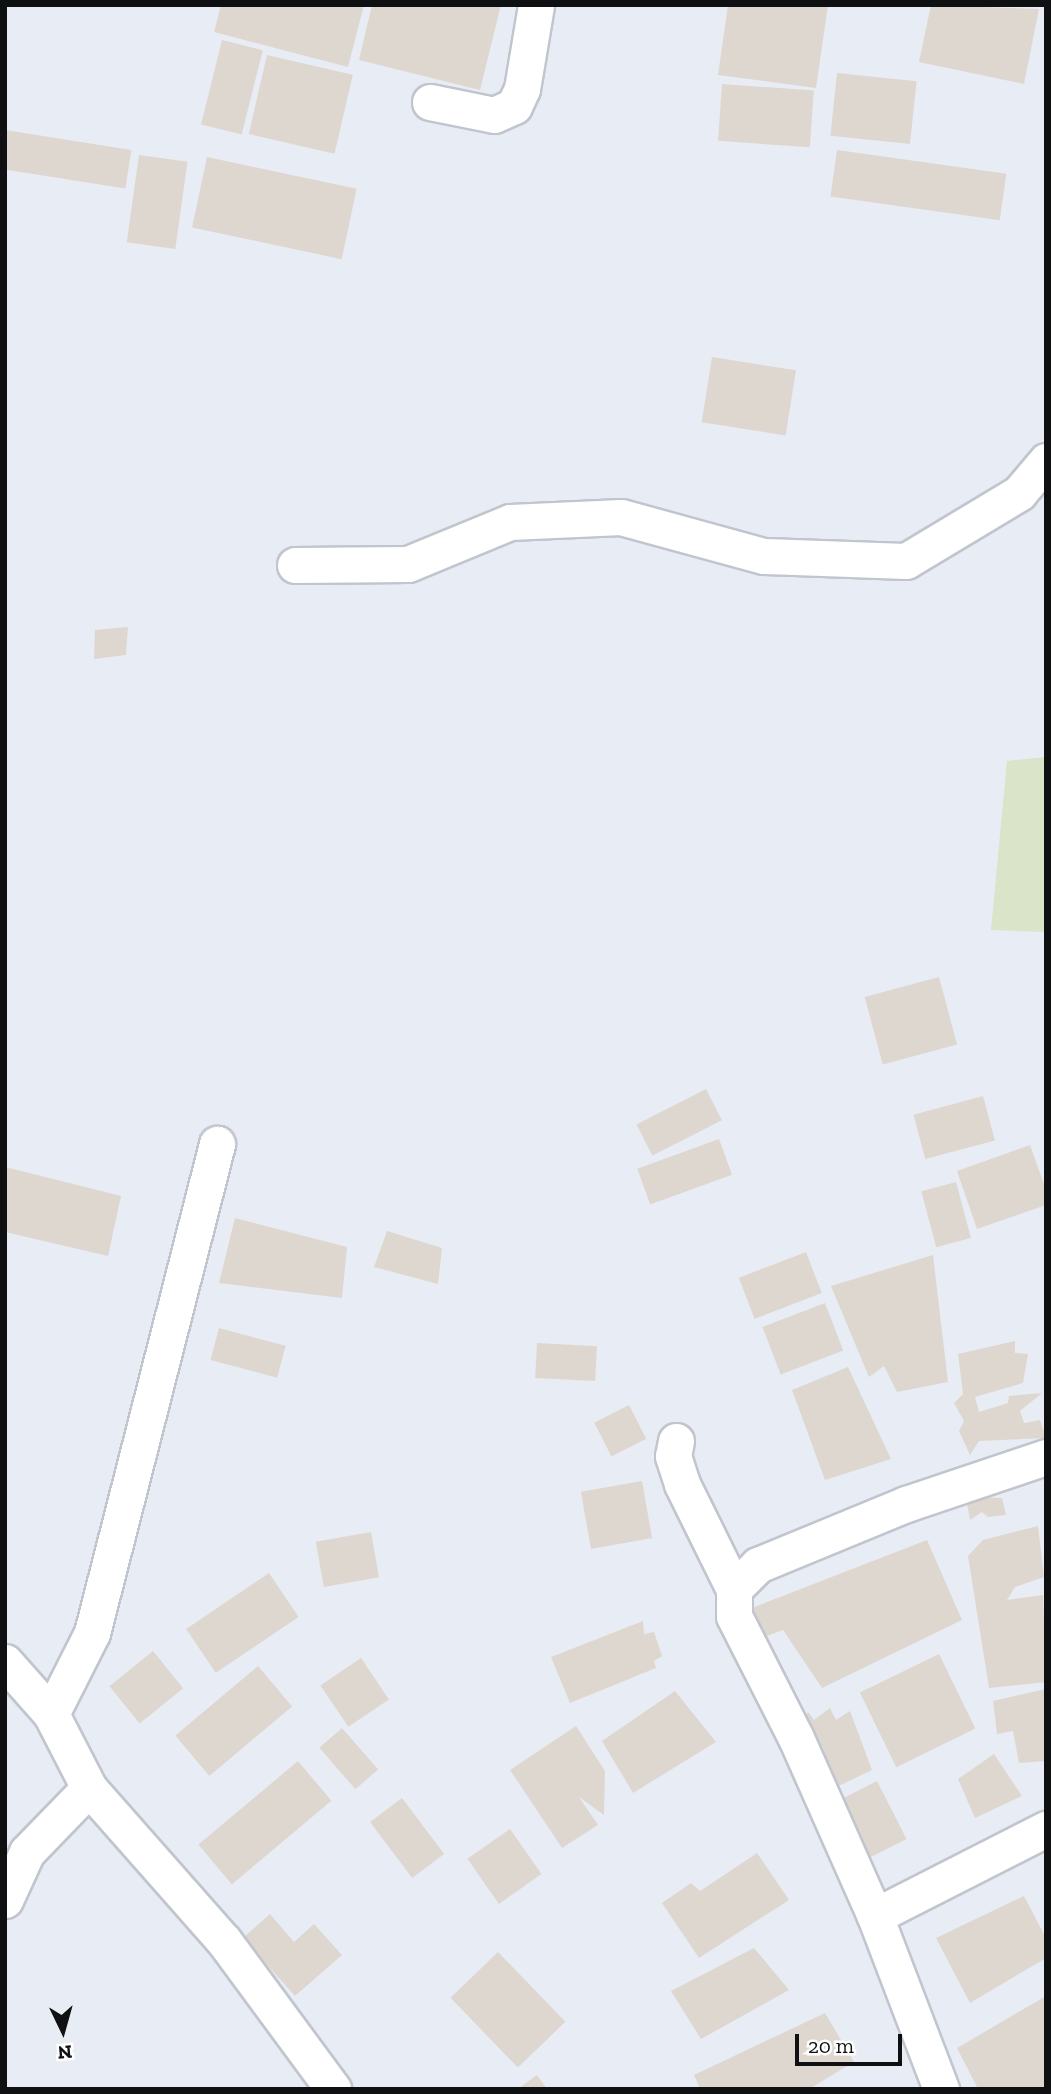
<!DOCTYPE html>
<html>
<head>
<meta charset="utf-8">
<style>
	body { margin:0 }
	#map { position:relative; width:1051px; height:2094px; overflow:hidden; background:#e8ecf4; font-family:"Zilla Slab",serif }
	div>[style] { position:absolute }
	.green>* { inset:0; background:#d9e4c9 }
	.building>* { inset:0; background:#ded7d0; transform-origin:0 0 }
	.roads { filter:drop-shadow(2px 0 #c1c5cd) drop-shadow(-2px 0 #c1c5cd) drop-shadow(0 2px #c1c5cd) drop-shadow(0 -2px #c1c5cd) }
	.street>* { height:35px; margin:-17.5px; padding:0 17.5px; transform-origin:17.5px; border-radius:17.5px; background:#fff }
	span { translate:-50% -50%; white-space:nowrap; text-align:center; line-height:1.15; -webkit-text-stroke:5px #fff; paint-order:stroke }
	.frame { position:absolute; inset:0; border:7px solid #0f1012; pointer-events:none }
	.north { position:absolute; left:28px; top:1996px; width:70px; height:70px; -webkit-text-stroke:5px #fff; paint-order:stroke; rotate:175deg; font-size:19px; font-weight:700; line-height:28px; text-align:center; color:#0f1012 }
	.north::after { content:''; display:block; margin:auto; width:24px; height:32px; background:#0f1012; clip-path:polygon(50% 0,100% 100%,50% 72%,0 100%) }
	.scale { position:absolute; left:795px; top:2034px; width:107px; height:32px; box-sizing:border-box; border:4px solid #0f1012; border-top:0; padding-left:9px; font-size:21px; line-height:24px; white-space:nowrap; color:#0f1012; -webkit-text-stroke:5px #fff; paint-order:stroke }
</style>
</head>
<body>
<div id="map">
	<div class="green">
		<div style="clip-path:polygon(1046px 757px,1046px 932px,991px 930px,1007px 761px)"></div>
	</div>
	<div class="building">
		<div style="clip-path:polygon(221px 5px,364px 5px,348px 67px,214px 32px)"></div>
		<div style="clip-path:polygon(372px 5px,501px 5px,480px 90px,359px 60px)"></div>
		<div style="clip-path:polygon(728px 5px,828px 5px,816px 88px,718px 75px)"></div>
		<div style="clip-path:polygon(931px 5px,1039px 9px,1024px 84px,919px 62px)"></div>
		<div style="left:222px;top:40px;width:42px;height:87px;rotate:14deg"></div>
		<div style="left:267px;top:55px;width:88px;height:81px;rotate:13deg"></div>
		<div style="left:837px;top:73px;width:80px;height:63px;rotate:6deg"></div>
		<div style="left:722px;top:84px;width:92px;height:57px;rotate:4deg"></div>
		<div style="left:5px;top:130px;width:128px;height:39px;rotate:9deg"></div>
		<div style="left:837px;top:150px;width:171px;height:47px;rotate:8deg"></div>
		<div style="left:139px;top:155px;width:49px;height:88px;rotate:8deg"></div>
		<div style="left:207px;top:157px;width:153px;height:72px;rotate:12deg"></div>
		<div style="left:712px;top:357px;width:85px;height:66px;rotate:9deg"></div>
		<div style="clip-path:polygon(128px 627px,126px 655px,94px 659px,95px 630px)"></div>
		<div style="left:939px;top:977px;width:70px;height:77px;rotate:75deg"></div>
		<div style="left:706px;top:1089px;width:35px;height:78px;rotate:63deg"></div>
		<div style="left:983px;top:1096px;width:46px;height:72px;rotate:75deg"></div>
		<div style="left:719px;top:1139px;width:38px;height:87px;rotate:70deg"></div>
		<div style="clip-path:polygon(1030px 1145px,1046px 1190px,1046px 1205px,977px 1229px,957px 1171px)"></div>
		<div style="clip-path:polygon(5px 1167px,121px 1196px,108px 1256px,5px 1232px)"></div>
		<div style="left:956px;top:1182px;width:58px;height:36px;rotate:75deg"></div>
		<div style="clip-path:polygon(235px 1218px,347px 1247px,342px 1298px,219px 1283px)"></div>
		<div style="clip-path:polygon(387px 1231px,442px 1248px,438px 1284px,374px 1267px)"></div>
		<div style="left:806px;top:1252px;width:44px;height:72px;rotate:69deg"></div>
		<div style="clip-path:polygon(933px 1255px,948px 1382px,897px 1392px,884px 1366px,869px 1377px,831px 1286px)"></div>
		<div style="left:825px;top:1303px;width:51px;height:67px;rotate:69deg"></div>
		<div style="left:219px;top:1328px;width:69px;height:33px;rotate:15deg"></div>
		<div style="clip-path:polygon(1015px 1341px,1015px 1353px,1028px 1354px,1023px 1383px,975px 1397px,979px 1412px,1008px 1403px,1009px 1396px,1042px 1393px,1020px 1411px,1024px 1423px,1040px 1420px,1046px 1438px,979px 1441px,970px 1455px,959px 1431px,964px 1421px,954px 1403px,963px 1394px,958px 1354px)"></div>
		<div style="left:537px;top:1343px;width:60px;height:35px;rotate:3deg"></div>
		<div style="clip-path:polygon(848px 1367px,891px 1459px,825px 1480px,792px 1390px)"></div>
		<div style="left:629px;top:1405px;width:38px;height:39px;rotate:63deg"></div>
		<div style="left:642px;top:1481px;width:58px;height:62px;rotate:80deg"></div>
		<div style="clip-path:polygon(966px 1497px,1002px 1498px,1006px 1515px,988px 1517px,982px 1512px,970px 1520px)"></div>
		<div style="clip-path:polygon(1038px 1526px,1044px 1577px,1015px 1587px,1007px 1600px,1043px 1595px,1046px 1682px,989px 1688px,968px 1556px,983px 1540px)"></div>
		<div style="left:371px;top:1532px;width:46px;height:56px;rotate:80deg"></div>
		<div style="clip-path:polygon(927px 1540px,962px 1620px,822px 1688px,783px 1630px,764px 1637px,752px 1608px)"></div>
		<div style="left:269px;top:1573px;width:53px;height:100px;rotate:56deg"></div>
		<div style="clip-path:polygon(643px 1621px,644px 1634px,654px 1632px,662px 1656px,654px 1661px,656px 1668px,570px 1703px,551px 1657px)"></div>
		<div style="left:153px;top:1651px;width:48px;height:56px;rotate:51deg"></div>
		<div style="left:939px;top:1654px;width:83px;height:88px;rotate:64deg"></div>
		<div style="left:361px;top:1658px;width:50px;height:49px;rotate:56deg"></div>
		<div style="left:258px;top:1666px;width:53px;height:108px;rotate:50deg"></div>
		<div style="clip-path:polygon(1046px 1689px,1046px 1761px,1019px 1763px,1013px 1731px,997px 1734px,993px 1701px)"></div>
		<div style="clip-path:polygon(675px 1691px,716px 1742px,633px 1793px,602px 1741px)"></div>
		<div style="clip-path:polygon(830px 1708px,836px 1720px,850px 1711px,872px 1770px,832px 1789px,823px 1747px,805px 1753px,800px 1725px,808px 1712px,814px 1720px)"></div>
		<div style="clip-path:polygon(576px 1726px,605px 1771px,604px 1815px,579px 1797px,598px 1825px,562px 1848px,510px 1770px)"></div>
		<div style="left:342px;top:1728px;width:55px;height:30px;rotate:49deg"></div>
		<div style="clip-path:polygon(994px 1754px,1022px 1796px,975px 1818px,958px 1779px)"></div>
		<div style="left:298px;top:1761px;width:52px;height:130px;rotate:50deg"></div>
		<div style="left:877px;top:1781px;width:65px;height:50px;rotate:63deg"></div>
		<div style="left:402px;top:1798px;width:70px;height:40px;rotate:53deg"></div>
		<div style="left:510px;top:1829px;width:55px;height:52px;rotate:55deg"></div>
		<div style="clip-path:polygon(757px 1853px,789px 1900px,699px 1958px,662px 1903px,691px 1883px,700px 1891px)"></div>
		<div style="clip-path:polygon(1024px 1896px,1046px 1938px,1046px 1958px,970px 2003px,936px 1938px)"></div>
		<div style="clip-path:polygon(270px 1914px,294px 1942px,314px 1924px,342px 1955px,295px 1996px,243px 1938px)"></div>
		<div style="clip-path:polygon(754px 1948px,789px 1990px,701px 2039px,671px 1991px)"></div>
		<div style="left:498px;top:1952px;width:97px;height:66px;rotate:46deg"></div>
		<div style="clip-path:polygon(1046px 1996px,1046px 2089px,978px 2089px,957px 2048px)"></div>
		<div style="clip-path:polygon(825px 2013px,854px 2062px,809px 2089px,700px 2089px,694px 2075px)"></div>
		<div style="clip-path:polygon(537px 2075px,547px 2089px,518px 2089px)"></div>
	</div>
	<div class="roads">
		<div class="street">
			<div style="left:430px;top:102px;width:65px;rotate:11.5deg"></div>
			<div style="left:494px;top:115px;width:22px;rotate:-24deg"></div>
			<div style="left:514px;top:106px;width:19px;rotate:-65deg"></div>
			<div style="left:522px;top:89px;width:85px;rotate:-80.5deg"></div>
			<div style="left:295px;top:565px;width:113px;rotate:-0.5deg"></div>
			<div style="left:408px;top:564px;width:110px;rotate:-22.4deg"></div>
			<div style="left:510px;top:522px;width:111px;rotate:-2.6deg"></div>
			<div style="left:621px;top:517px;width:148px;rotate:15.3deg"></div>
			<div style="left:764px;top:556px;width:142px;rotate:2deg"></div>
			<div style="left:906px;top:561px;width:132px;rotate:-31deg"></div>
			<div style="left:1019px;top:493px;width:42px;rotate:-49.8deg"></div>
			<div style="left:676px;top:1441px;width:15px;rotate:101deg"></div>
			<div style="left:673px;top:1456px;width:29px;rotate:72deg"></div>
			<div style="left:682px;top:1484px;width:117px;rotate:63.7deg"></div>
			<div style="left:734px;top:1589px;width:27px;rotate:90deg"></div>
			<div style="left:734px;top:1616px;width:137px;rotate:63.1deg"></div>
			<div style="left:796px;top:1738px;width:195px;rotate:66.1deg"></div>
			<div style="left:875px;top:1916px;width:185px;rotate:69.1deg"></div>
			<div style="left:734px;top:1589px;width:34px;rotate:-45deg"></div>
			<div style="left:758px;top:1565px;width:160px;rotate:-22.4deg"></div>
			<div style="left:906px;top:1504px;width:148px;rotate:-18.6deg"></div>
			<div style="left:5px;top:1662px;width:69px;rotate:48.5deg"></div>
			<div style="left:51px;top:1714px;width:83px;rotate:62.8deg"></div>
			<div style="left:89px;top:1788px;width:204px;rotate:48.6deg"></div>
			<div style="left:224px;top:1941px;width:184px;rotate:53.6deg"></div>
			<div style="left:51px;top:1714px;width:91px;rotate:-63.2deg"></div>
			<div style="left:92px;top:1633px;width:505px;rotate:-75.66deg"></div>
			<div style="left:5px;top:1900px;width:53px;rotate:-65.4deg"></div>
			<div style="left:27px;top:1852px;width:89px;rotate:-45.9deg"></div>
			<div style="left:875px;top:1916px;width:192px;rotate:-27deg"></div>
		</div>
	</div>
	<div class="frame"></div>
	<div class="north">N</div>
	<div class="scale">20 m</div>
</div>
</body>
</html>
